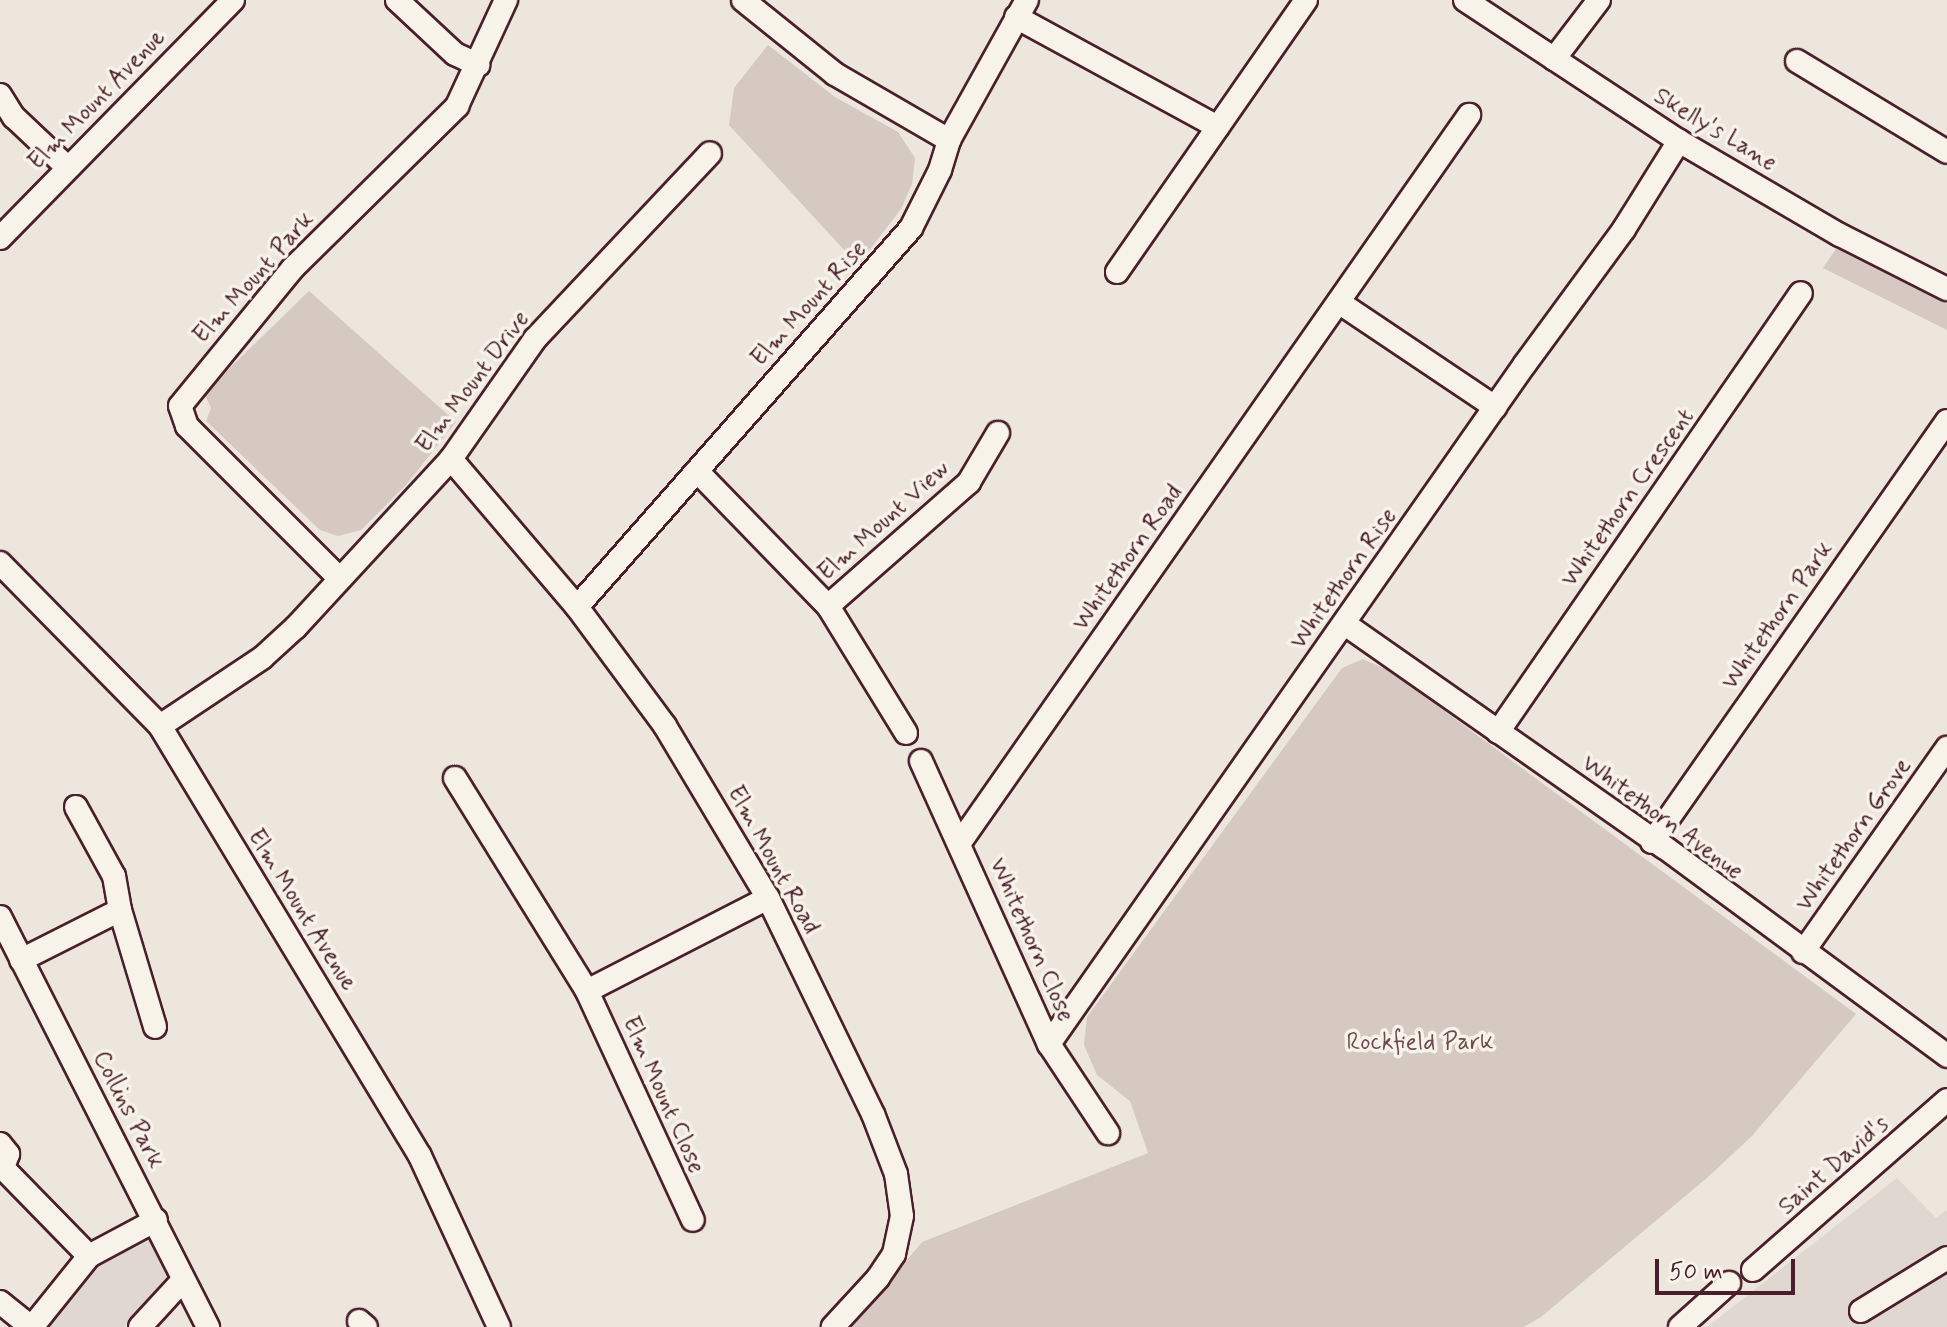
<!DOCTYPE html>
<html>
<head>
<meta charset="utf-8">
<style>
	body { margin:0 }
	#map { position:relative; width:1947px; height:1327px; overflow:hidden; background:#ece6dd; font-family:Mynerve,sans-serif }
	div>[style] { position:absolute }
	.built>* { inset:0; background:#e0d7d0 }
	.green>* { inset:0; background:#d5c9c2 }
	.roads { filter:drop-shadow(2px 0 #4a1f2b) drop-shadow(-2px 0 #4a1f2b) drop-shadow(0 2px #4a1f2b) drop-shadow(0 -2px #4a1f2b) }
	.minor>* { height:22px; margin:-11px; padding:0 11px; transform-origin:11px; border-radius:11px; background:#f7f3e8 }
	span { translate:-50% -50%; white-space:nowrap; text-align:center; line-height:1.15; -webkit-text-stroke:7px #f7f3e8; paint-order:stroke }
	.street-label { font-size:24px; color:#4a1f2b }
	.park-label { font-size:24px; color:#6d4a51 }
	.scale { position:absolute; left:1655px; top:1259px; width:140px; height:36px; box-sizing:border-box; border:4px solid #4a1f2b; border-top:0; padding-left:10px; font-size:24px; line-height:28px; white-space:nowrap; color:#4a1f2b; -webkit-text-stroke:6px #f7f3e8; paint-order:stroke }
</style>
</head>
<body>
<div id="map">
	<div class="built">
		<div style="clip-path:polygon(1897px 1178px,1936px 1218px,1947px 1210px,1947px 1327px,1707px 1327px)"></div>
		<div style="clip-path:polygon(152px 1226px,171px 1273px,164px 1287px,124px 1327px,50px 1327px,40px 1315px,91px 1258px)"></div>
	</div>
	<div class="green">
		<div style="clip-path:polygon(768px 45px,835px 97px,898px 132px,915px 158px,912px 184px,901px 209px,858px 265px,729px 125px,734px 88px)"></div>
		<div style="clip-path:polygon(1838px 246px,1947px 304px,1947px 330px,1823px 268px)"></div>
		<div style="clip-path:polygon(309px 291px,456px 422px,406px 485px,361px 530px,338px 536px,320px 530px,206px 421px,211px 408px,204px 393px)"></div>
		<div style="clip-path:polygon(1363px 659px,1390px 671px,1856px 1014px,1752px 1136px,1708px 1177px,1541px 1317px,1524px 1327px,852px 1327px,922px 1242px,1148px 1153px,1130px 1101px,1097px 1075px,1084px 1045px,1087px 1017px,1342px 668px)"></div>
	</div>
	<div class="roads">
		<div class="minor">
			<div style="left:397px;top:0;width:79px;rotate:43deg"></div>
			<div style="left:455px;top:54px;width:26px;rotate:25deg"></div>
			<div style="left:743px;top:0;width:118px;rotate:38.8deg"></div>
			<div style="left:835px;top:74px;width:132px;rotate:30.1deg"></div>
			<div style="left:1465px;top:0;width:256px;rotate:33.4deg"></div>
			<div style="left:1679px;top:141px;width:186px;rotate:30.3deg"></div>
			<div style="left:1840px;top:235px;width:120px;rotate:26.8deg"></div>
			<div style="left:1016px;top:17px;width:230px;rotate:28.6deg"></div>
			<div style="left:1554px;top:59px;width:74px;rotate:-52.7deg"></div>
			<div style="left:1797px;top:61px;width:175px;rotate:31.2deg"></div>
			<div style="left:0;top:95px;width:26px;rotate:58deg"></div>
			<div style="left:14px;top:117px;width:74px;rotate:43.4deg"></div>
			<div style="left:0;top:238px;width:333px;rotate:-45.6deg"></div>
			<div style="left:1117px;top:272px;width:331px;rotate:-55.2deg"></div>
			<div style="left:1340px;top:303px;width:187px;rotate:33.9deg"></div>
			<div style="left:451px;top:459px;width:194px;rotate:49.6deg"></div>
			<div style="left:577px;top:607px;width:148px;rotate:53.5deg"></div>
			<div style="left:665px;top:726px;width:200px;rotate:59.1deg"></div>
			<div style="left:768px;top:898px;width:240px;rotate:64.1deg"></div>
			<div style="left:873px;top:1114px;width:64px;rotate:69deg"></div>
			<div style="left:896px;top:1174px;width:42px;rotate:81.9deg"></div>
			<div style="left:902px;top:1216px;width:39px;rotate:102deg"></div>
			<div style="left:894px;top:1254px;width:29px;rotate:124deg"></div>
			<div style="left:878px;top:1278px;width:67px;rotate:132.6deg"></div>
			<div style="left:697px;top:471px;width:188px;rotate:45.9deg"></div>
			<div style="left:828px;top:606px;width:149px;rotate:58.4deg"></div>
			<div style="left:0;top:563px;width:228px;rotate:45.5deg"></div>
			<div style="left:160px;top:726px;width:502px;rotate:58.84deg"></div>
			<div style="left:420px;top:1156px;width:188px;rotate:65.2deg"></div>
			<div style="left:339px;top:578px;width:215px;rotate:-135deg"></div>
			<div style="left:187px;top:426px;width:21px;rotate:-109deg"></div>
			<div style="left:180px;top:406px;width:178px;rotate:-50.7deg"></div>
			<div style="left:293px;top:268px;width:231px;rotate:-44.6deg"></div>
			<div style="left:457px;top:106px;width:117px;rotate:-65.2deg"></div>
			<div style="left:828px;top:606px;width:188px;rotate:-41.3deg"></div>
			<div style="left:969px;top:482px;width:57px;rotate:-59.4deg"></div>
			<div style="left:577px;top:607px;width:505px;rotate:-48.61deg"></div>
			<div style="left:911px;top:228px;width:65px;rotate:-63.4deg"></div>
			<div style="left:940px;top:170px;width:31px;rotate:-73deg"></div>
			<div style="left:949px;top:140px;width:160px;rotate:-60.9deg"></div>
			<div style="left:1345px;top:624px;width:389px;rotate:35deg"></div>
			<div style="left:1664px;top:847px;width:352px;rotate:36.4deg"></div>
			<div style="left:160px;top:726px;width:123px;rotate:-33.7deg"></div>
			<div style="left:262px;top:658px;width:46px;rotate:-42.4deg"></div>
			<div style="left:296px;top:627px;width:229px;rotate:-47.3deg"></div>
			<div style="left:451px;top:459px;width:146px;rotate:-55deg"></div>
			<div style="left:535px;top:339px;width:255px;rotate:-46.7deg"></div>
			<div style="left:1498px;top:732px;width:533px;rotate:-55.39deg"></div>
			<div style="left:921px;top:761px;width:311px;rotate:65.7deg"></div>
			<div style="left:1049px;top:1044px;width:107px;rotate:56.5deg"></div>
			<div style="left:455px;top:778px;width:251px;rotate:58.2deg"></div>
			<div style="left:587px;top:991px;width:252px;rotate:65.2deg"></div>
			<div style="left:76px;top:807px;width:79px;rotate:61.2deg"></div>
			<div style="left:114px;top:876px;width:35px;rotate:80deg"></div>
			<div style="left:120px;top:910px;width:122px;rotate:73.3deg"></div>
			<div style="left:1652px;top:842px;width:514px;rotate:-54.98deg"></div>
			<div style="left:959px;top:844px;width:890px;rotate:-55.02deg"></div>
			<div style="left:0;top:917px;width:460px;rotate:63.1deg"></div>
			<div style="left:1803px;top:952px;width:250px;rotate:-54.8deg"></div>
			<div style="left:21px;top:960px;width:111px;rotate:-26.8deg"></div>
			<div style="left:587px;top:991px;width:203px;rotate:-27.2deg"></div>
			<div style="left:1049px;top:1044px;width:830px;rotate:-55.01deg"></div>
			<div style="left:1525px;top:364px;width:167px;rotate:-53.7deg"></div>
			<div style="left:1624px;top:229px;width:104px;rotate:-58deg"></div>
			<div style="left:0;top:1144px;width:13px;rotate:51deg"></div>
			<div style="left:8px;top:1154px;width:15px;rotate:110deg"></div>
			<div style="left:3px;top:1168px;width:123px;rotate:45.7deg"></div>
			<div style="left:1753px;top:1270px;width:258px;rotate:-41.2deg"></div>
			<div style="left:0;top:1302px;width:40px;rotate:39deg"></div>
			<div style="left:1861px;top:1311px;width:101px;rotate:-31.6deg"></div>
			<div style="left:359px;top:1321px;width:9px;rotate:41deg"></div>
			<div style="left:32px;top:1327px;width:91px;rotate:-51.2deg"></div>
			<div style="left:89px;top:1256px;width:76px;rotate:-28.2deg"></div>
			<div style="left:140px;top:1327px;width:64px;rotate:-47.5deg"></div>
			<div style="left:1680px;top:1327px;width:66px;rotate:-41.9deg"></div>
		</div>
	</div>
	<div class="street-label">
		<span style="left:97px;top:100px;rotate:-46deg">Elm Mount Avenue</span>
		<span style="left:1715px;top:130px;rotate:31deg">Skelly's Lane</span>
		<span style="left:254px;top:278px;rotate:-48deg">Elm Mount Park</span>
		<span style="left:809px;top:304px;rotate:-48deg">Elm Mount Rise</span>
		<span style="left:473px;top:382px;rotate:-53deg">Elm Mount Drive</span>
		<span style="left:1628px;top:498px;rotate:-55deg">Whitethorn Crescent</span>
		<span style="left:884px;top:521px;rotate:-42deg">Elm Mount View</span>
		<span style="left:1128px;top:558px;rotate:-55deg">Whitethorn Road</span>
		<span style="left:1344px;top:579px;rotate:-55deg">Whitethorn Rise</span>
		<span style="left:1778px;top:616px;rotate:-55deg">Whitethorn Park</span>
		<span style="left:1662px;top:818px;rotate:36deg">Whitethorn Avenue</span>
		<span style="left:1854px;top:835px;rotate:-55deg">Whitethorn Grove</span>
		<span style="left:773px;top:860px;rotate:61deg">Elm Mount Road</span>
		<span style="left:302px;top:910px;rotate:58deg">Elm Mount Avenue</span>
		<span style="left:1031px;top:940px;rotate:66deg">Whitethorn Close</span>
		<span style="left:663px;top:1095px;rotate:66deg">Elm Mount Close</span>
		<span style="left:128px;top:1110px;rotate:63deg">Collins Park</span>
		<span style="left:1834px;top:1166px;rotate:-41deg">Saint David's</span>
	</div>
	<div class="park-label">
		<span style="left:1420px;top:1043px">Rockfield Park</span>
	</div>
	<div class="scale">50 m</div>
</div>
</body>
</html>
